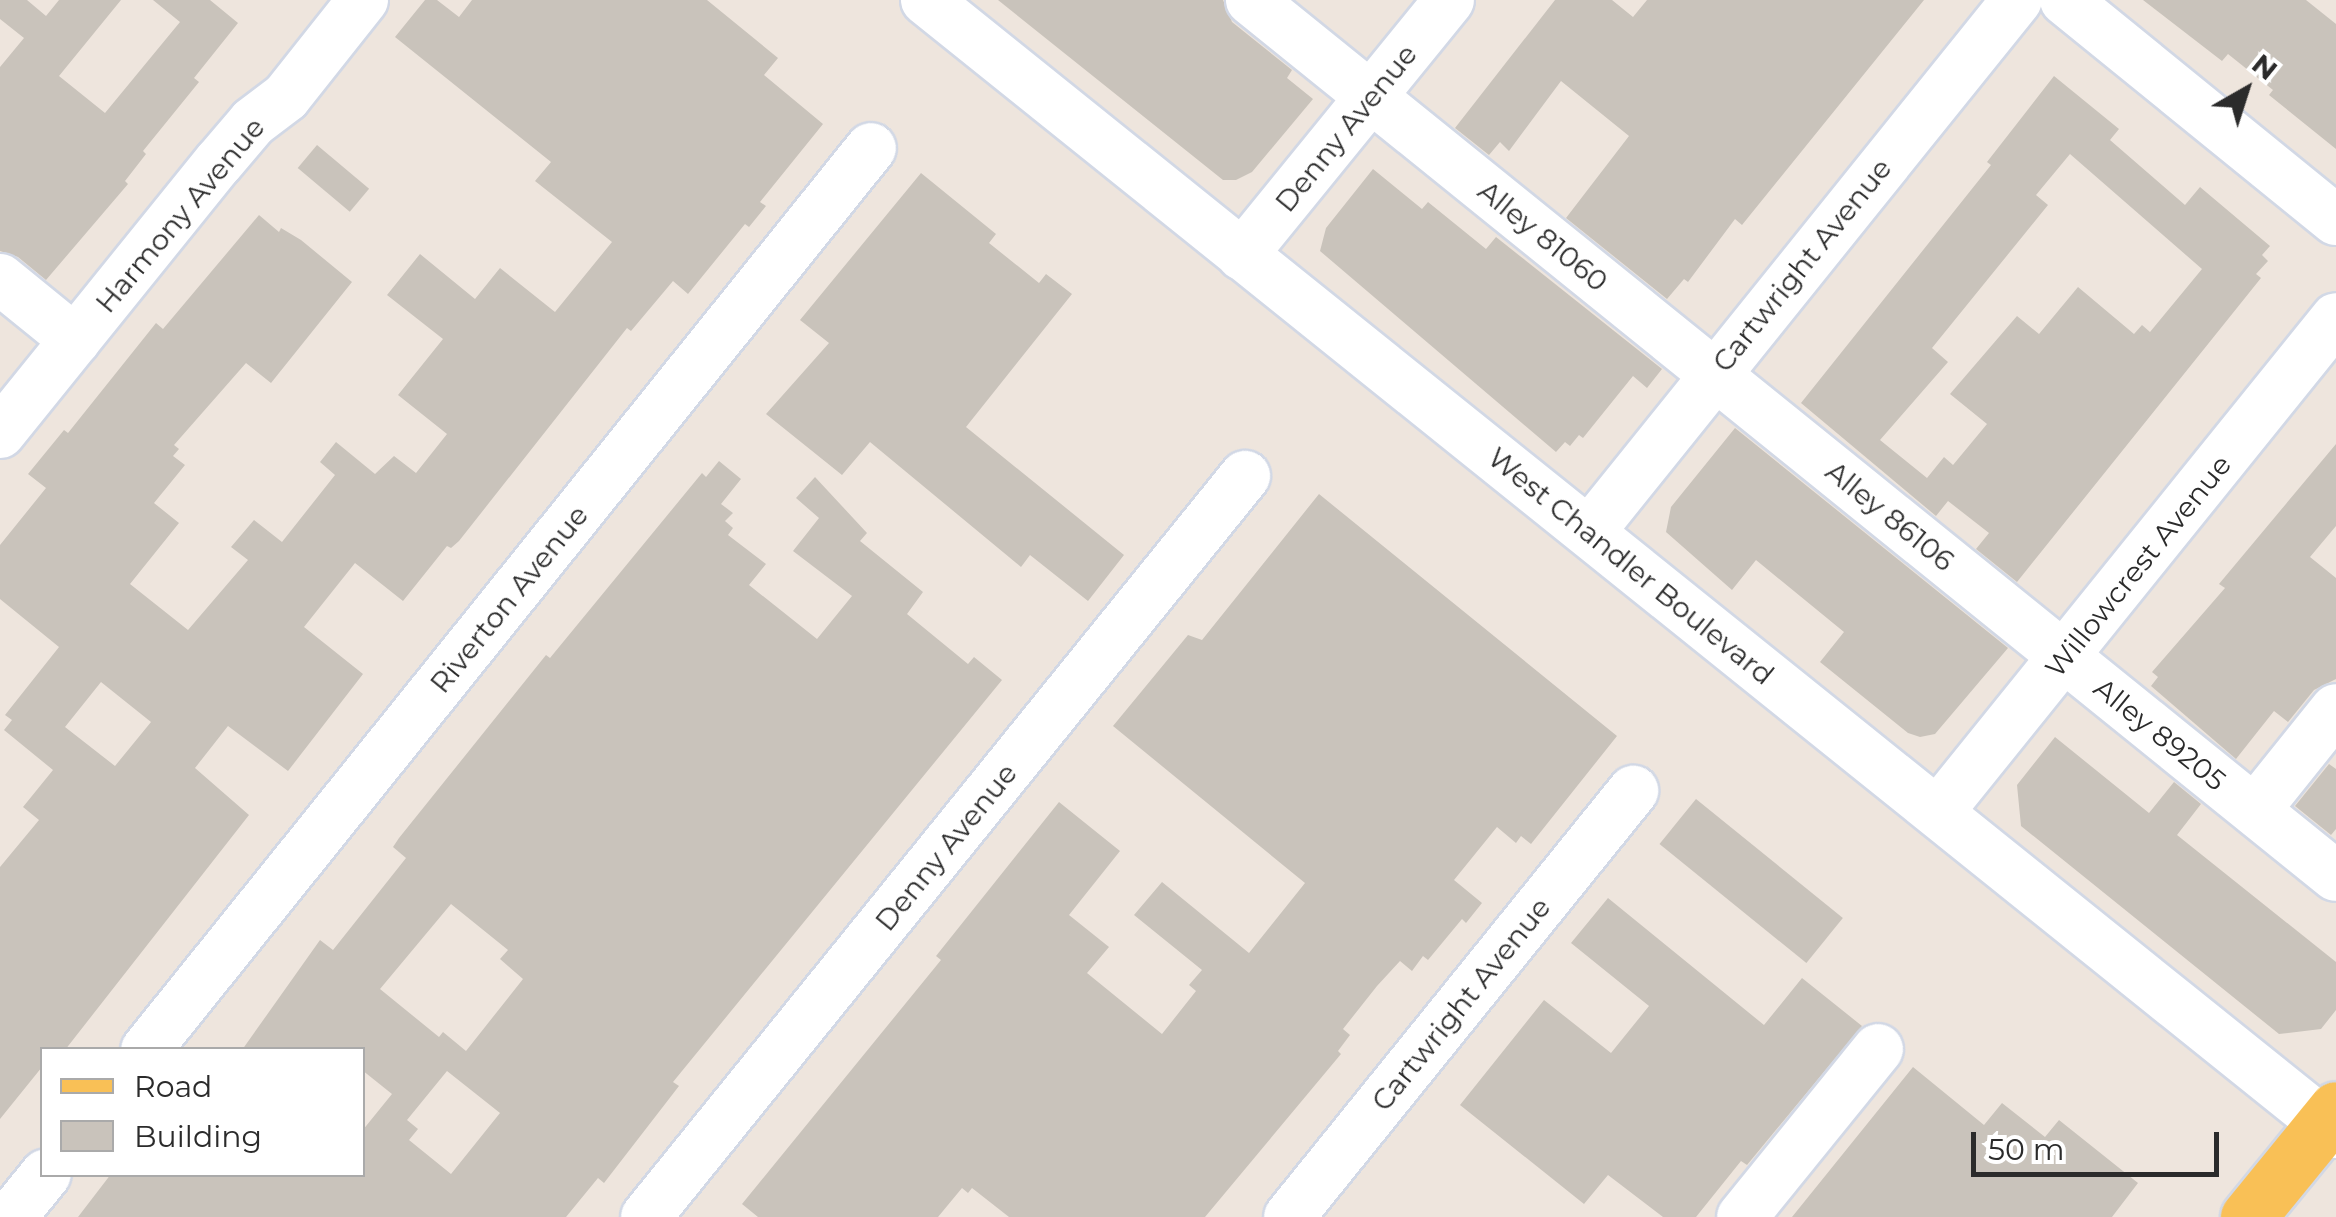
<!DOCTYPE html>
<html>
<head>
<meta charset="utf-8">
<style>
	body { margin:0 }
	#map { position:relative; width:2336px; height:1217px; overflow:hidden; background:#eee5dd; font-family:Montserrat,sans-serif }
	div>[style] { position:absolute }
	.building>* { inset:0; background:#c9c3bb; transform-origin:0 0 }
	.roads { filter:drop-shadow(2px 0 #d2d8e5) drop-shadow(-2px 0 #d2d8e5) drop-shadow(0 2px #d2d8e5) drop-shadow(0 -2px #d2d8e5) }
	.minor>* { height:50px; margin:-25px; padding:0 25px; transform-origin:25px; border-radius:25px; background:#fff }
	.major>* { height:55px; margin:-27.5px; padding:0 27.5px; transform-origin:27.5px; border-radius:27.5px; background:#f9c056 }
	span { translate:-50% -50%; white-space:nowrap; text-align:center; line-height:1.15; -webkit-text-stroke:8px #fff; paint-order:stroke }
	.street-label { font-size:28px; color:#2b2b2b }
	.legend { position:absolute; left:40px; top:1047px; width:325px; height:130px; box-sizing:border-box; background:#fff; border:2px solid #aaa; margin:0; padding:12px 18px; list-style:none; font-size:30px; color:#2b2b2b }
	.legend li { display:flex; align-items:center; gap:20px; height:50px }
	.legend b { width:50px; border:2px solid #aaa }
	.north { position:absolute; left:2196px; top:40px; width:100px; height:100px; -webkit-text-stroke:8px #fff; paint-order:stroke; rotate:39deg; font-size:28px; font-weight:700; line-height:40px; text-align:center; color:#2b2b2b }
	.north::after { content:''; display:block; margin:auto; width:35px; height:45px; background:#2b2b2b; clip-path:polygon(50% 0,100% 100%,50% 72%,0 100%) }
	.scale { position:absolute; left:1971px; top:1132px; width:248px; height:45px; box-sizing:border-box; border:5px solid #2b2b2b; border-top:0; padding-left:12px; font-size:30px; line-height:35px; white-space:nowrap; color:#2b2b2b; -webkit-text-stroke:8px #fff; paint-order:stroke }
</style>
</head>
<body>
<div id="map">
	<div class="building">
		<div style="clip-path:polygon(0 0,27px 0,46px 16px,59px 0,121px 0,59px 76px,105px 113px,180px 22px,153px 0,210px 0,238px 23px,194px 78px,199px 82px,143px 151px,146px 154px,125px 181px,128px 184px,46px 280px,18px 257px,0 251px,0 67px,24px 38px,0 19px)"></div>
		<div style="clip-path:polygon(evenodd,425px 0,437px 0,459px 17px,472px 0,707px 0,778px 58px,764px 75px,823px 124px,760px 202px,766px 206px,749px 227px,745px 224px,688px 294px,673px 281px,631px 331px,627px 328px,459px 541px,451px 548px,447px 546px,403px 601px,355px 563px,304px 627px,363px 674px,288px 771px,228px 726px,195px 768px,249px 815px,65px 1050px,42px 1050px,42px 1067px,0 1119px,0 867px,39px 820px,23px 807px,53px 770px,4px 730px,12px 720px,5px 715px,59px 647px,0 599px,0 545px,46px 488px,28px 474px,64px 430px,68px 433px,156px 323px,163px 329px,259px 215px,279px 232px,281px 228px,301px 240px,352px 282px,271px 383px,246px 363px,174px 445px,179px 449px,173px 456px,185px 465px,154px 503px,179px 523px,130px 584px,188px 630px,248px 560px,231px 547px,254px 520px,282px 542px,335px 475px,320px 462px,336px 442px,375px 474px,394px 456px,416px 473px,447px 434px,398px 395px,443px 339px,387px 295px,420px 254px,475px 299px,500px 268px,555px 312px,612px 242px,535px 181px,551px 162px,395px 37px,425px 0,101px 682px,151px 722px,115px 766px,65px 727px,101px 682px)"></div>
		<div style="clip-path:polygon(998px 0,1223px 0,1232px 22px,1292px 70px,1287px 78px,1313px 99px,1252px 172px,1236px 180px,1223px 180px)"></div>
		<div style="clip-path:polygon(1555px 0,1612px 0,1633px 17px,1647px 0,1924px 0,1742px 225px,1735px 219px,1688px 282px,1684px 279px,1667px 299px,1566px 218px,1629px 136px,1561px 81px,1509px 151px,1500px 142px,1489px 155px,1455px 128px)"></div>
		<div style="clip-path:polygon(2143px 0,2306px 0,2336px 24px,2336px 149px,2269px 95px,2273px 90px,2228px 54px,2222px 61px)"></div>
		<div style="clip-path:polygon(evenodd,2054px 76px,2119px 129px,2110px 140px,2185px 205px,2200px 187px,2270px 246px,2262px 255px,2268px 261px,2256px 274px,2261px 278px,2017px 582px,1976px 549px,1989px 533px,1948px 501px,1936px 516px,1801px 403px,1991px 165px,1987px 162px,2054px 76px,2070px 154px,2202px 269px,2150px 332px,2142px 325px,2134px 334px,2078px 287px,2039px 334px,2017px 316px,1950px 394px,1987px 424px,1953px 465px,1944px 457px,1927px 478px,1880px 440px,1948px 362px,1932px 348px,2048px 205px,2036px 195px,2070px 154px)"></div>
		<div style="left:317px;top:145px;width:68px;height:30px;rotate:40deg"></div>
		<div style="clip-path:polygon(1373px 169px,1422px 209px,1428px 202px,1486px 249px,1496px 237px,1662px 369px,1647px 388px,1633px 376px,1583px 438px,1579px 435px,1570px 446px,1565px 442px,1556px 452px,1320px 251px,1326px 228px)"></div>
		<div style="clip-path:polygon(921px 173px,996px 234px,989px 243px,1039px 283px,1046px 274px,1072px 294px,966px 427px,1124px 555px,1088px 601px,1030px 555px,1021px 567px,870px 442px,842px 475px,766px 414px,829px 343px,800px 320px)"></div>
		<div style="clip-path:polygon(1735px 428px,2008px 648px,1935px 734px,1920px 737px,1908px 733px,1820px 662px,1844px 632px,1756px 560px,1732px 590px,1666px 532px,1671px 507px)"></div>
		<div style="clip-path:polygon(2336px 444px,2336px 526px,2310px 557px,2336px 578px,2336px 679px,2314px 690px,2288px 722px,2274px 711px,2236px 759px,2151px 686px,2158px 677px,2152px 672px,2225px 588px,2219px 584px)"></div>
		<div style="clip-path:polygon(evenodd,719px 461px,741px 479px,721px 504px,733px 513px,725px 521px,733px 528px,728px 535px,766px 564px,749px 585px,817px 639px,852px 596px,793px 551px,819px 518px,796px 498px,815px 477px,867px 533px,860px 541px,923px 592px,907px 614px,968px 664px,974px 657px,1002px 680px,673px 1082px,679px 1086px,604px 1183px,598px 1178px,566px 1217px,78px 1217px,111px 1174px,362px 1174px,362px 1131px,392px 1094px,362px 1070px,362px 1050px,242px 1050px,320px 940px,333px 950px,406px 858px,393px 847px,399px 838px,546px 655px,550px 658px,702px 473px,706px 477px,719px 461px,451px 904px,508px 950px,500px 959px,523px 979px,466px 1051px,443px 1032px,439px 1037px,380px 989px,451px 904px,719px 461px,447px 1071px,500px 1113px,451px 1174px,409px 1140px,418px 1129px,407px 1120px,447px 1071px)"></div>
		<div style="clip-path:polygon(1319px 494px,1617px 736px,1531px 844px,1521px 836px,1516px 843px,1497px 827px,1454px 880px,1482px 903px,1466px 923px,1462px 919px,1428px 960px,1423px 956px,1412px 971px,1400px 961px,1377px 986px,1343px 1029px,1350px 1035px,1338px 1051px,1341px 1054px,1205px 1217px,1009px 1217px,972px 1188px,968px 1193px,962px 1188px,938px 1217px,758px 1217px,742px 1204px,941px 960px,936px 956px,1059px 802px,1120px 851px,1069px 915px,1109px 947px,1087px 973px,1162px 1034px,1196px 991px,1189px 985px,1202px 970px,1134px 915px,1162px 882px,1249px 953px,1305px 883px,1113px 726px,1188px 635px,1202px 640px)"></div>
		<div style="clip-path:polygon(2055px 737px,2149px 813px,2174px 782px,2201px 804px,2177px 835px,2336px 962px,2336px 1010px,2321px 1029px,2279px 1034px,2021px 826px,2017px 785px)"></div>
		<div style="clip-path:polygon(2329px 764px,2336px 769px,2336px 829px,2331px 835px,2295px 806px)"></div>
		<div style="left:1696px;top:799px;width:189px;height:58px;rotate:39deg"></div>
		<div style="clip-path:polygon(1608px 898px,1764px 1025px,1802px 978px,1862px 1026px,1747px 1165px,1741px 1161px,1696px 1217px,1663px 1217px,1608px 1175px,1584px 1204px,1460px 1105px,1544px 1000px,1611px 1053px,1649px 1006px,1571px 943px)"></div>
		<div style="clip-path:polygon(1913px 1067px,1984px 1125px,2002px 1103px,2045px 1137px,2059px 1120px,2138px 1183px,2112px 1217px,1792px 1217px)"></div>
	</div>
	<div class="roads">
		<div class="minor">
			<div style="left:926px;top:0;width:1809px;rotate:38.78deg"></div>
			<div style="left:1251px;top:0;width:1394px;rotate:38.92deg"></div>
			<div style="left:2065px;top:0;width:349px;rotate:39.1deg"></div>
			<div style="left:1242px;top:255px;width:328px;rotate:-50.9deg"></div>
			<div style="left:0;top:279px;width:97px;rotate:39.1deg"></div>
			<div style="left:0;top:433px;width:348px;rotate:-51.1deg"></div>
			<div style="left:219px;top:162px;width:52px;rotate:-49.6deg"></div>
			<div style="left:253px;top:122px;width:41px;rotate:-37.1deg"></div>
			<div style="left:286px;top:97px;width:124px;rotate:-51.6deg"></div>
			<div style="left:1590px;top:531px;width:681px;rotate:-51.2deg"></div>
			<div style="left:2255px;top:810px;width:129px;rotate:-51.3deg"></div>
			<div style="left:1938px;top:812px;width:634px;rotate:-51.14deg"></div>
			<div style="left:146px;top:1050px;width:1157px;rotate:-51.21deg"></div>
			<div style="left:11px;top:1217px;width:55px;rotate:-50.9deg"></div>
			<div style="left:646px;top:1217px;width:953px;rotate:-51.05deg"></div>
			<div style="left:1289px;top:1217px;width:548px;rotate:-51.08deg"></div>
			<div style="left:1742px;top:1217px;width:216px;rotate:-51deg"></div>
		</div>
		<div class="major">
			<div style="left:2248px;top:1217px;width:139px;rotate:-50.8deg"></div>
		</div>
	</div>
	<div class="street-label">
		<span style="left:1346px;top:128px;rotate:-51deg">Denny Avenue</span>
		<span style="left:180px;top:215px;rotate:-50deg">Harmony Avenue</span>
		<span style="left:1543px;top:236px;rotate:39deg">Alley 81060</span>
		<span style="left:1802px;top:265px;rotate:-51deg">Cartwright Avenue</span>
		<span style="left:1890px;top:516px;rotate:39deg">Alley 86106</span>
		<span style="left:1631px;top:566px;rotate:39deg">West Chandler Boulevard</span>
		<span style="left:2138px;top:566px;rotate:-51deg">Willowcrest Avenue</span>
		<span style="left:509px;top:599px;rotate:-51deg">Riverton Avenue</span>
		<span style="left:2160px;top:734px;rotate:39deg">Alley 89205</span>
		<span style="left:946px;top:847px;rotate:-51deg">Denny Avenue</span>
		<span style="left:1461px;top:1004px;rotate:-51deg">Cartwright Avenue</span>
	</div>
	<ul class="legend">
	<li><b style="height:12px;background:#f9c056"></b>Road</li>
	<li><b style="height:28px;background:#c9c3bb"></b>Building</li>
	</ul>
	<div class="north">N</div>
	<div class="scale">50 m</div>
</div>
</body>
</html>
